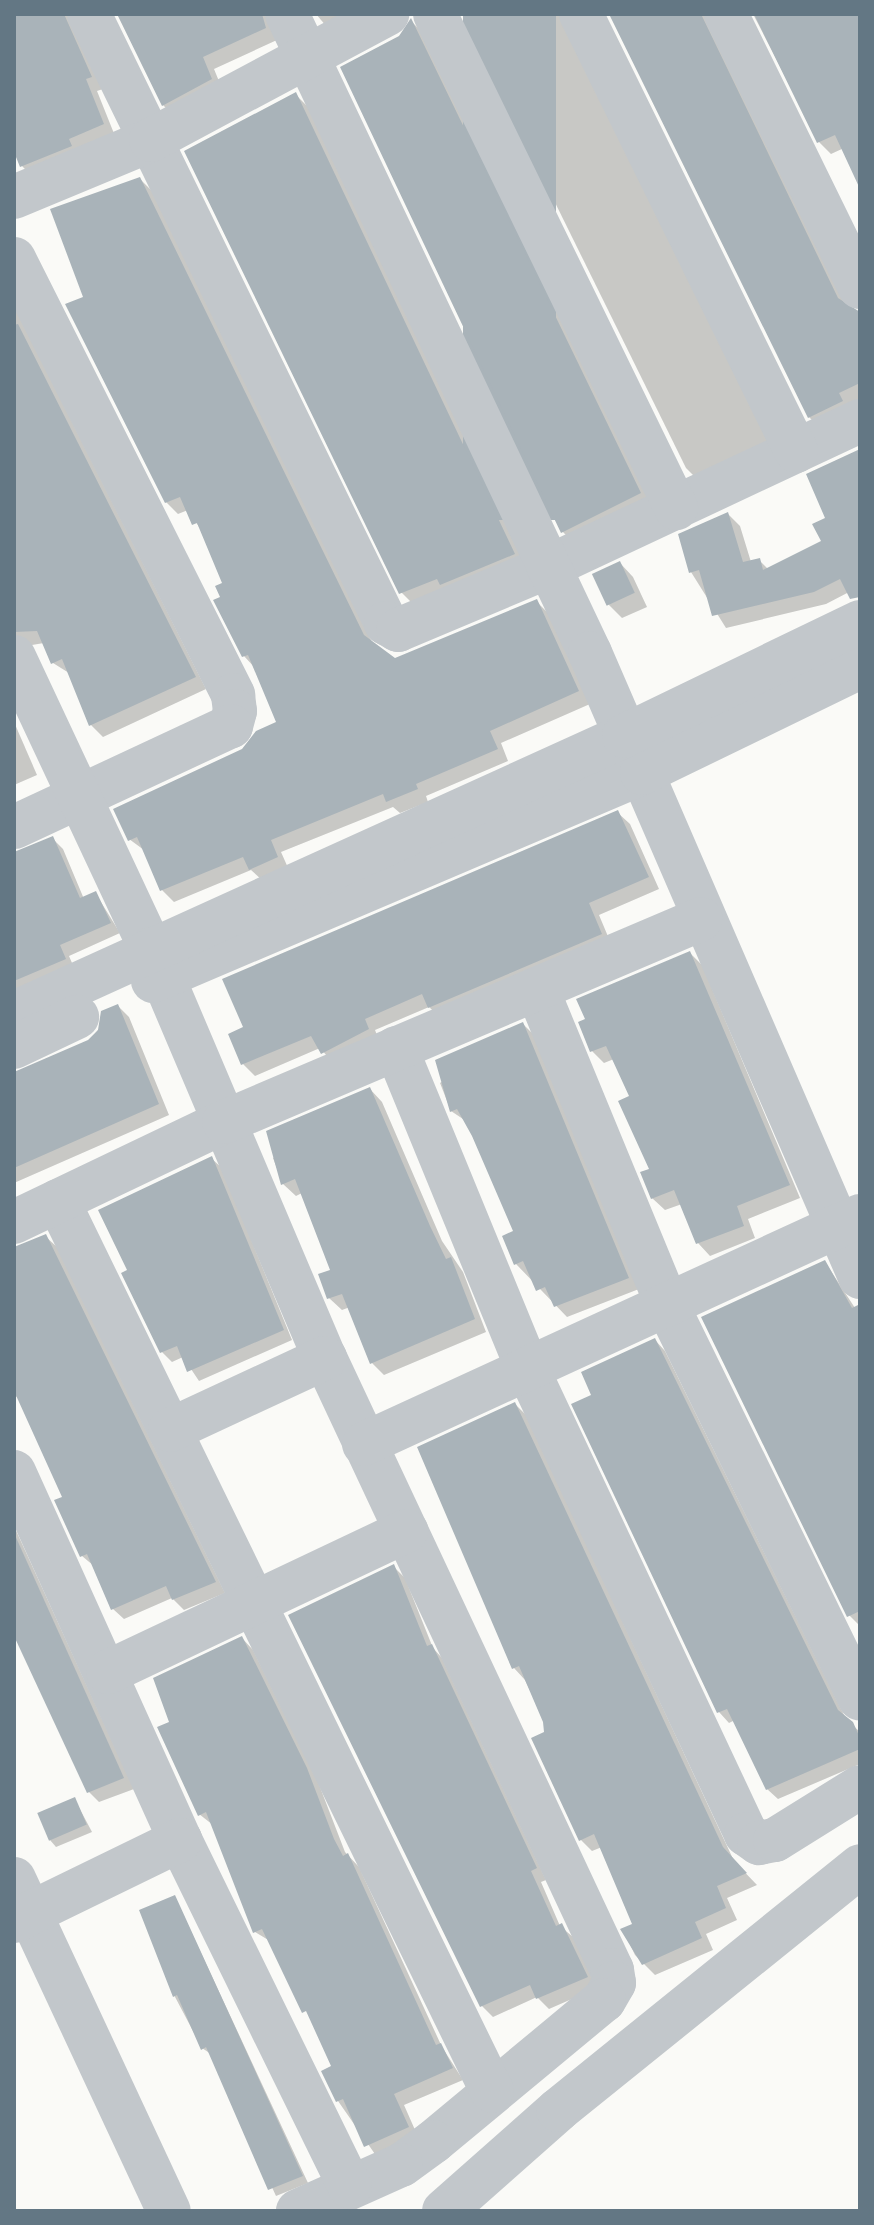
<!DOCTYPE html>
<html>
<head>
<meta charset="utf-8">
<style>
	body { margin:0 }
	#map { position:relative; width:874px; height:2225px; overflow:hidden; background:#fafaf7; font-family:Cabin,sans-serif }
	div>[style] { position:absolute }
	.shadow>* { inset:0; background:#0003 }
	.building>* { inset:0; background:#a9b3b9; transform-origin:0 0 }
	.minor>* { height:44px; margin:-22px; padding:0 22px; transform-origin:22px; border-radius:22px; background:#c2c7cb }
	span { translate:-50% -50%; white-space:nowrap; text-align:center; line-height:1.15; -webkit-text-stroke:8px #fff; paint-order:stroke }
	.frame { position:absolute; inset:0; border:16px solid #637784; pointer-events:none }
</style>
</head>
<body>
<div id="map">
	<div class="shadow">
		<div style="clip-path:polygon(14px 14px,84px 14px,103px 89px,97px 91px,115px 136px,34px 178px,22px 166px,14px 122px)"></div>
		<div style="clip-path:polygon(119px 14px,281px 14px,277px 40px,214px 69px,223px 91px,175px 117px,163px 105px)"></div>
		<div style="clip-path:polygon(316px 14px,372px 14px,332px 33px)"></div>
		<div style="clip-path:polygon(462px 14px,571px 14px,769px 444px,698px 480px,686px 468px)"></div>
		<div style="clip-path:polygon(611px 14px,717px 14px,715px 39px,846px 306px,860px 314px,860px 413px,821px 429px,809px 417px)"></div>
		<div style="clip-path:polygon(753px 14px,860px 14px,860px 179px,844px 148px,831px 154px,819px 142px)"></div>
		<div style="clip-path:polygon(411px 21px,424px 34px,653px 506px,576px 546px,563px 532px,400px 38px)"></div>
		<div style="clip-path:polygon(296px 95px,309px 108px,527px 567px,414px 605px,401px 592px)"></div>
		<div style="clip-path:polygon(140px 179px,152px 191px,373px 644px,395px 661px,536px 601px,548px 613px,590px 704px,501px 743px,508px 761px,426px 796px,428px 802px,400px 813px,393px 807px,281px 852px,289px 870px,263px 881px,251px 870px,174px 902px,162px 890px,144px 850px,129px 839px,278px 723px,255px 668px,244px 656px,225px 584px,203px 533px,188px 510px,178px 514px,166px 502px,86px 298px)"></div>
		<div style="clip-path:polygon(14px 306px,206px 689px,103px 737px,91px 725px,69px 673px,53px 663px,44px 643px,14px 648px)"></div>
		<div style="clip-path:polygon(860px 451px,860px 599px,851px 591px,826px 604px,726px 628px,691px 572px,728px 514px,740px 526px,751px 562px,759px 560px,769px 570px,824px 542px,827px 518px)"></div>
		<div style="clip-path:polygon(620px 563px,633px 577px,647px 607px,622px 618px,609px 605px)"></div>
		<div style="clip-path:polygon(14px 722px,37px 775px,14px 785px)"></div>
		<div style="clip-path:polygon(618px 813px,630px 824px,659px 889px,599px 915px,612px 946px,441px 1018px,429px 1007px,375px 1030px,379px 1040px,334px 1064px,320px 1048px,255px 1076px,243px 1064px)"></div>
		<div style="clip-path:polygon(53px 839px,63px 849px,84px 899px,96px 894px,120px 933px,69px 956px,75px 970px,14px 995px,14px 853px)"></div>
		<div style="clip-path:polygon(690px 953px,702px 965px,800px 1198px,748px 1219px,755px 1238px,710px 1256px,698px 1243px,682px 1204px,665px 1210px,652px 1198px,652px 1170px,631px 1097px,614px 1059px,604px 1063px,592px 1051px)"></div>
		<div style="clip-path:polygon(118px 1006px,129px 1017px,169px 1115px,14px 1183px,14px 1072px,25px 1072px,89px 1041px)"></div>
		<div style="clip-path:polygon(523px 1024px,534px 1035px,639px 1289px,567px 1317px,516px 1264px,515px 1232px,466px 1121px,451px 1111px,440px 1083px)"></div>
		<div style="clip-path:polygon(370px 1089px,382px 1102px,442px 1241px,463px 1272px,486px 1332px,384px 1375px,372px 1363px,350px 1307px,342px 1310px,329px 1298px,333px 1271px,302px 1193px,296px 1196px,283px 1184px,273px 1158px)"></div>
		<div style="clip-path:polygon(211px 1158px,222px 1168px,292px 1340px,199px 1381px,183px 1357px,172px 1362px,162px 1352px,130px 1271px)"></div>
		<div style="clip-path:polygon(46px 1237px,57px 1247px,225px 1593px,184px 1610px,172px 1598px,124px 1619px,113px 1609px,94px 1566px,82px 1556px,64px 1498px,18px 1396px,14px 1398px,14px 1251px)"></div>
		<div style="clip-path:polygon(825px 1262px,855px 1308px,860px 1306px,860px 1626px,849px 1615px)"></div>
		<div style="clip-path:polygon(655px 1340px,665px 1351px,846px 1719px,860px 1732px,860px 1764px,778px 1799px,767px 1789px,735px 1720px,729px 1723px,719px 1712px,593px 1396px)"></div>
		<div style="clip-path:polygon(515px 1404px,527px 1416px,734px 1861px,757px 1885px,727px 1898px,737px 1920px,706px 1934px,713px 1950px,655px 1975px,635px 1955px,623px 1930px,634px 1925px,602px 1847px,592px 1851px,581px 1840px,545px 1721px,525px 1680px,514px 1668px,420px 1448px)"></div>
		<div style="clip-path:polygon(14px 1526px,134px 1789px,99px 1802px,89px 1792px,14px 1634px)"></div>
		<div style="clip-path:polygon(394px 1567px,405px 1578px,433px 1648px,442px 1658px,546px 1880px,541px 1882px,560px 1926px,573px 1937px,597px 1988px,549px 2009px,537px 1997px,493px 2017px,481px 2005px)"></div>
		<div style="clip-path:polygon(242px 1638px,253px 1650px,318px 1782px,345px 1852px,359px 1867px,442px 2047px,463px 2080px,404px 2105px,419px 2139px,377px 2157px,338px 2101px,324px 2072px,333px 2068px,312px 2020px,270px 1941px,255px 1932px,213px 1825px,199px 1814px,172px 1723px)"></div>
		<div style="clip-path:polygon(75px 1800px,92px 1832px,56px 1847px,50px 1840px)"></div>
		<div style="clip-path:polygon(175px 1897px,308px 2183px,276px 2196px,211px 2054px,202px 2048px,174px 1995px)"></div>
	</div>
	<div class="building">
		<div style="clip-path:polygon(14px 14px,64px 14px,92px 77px,86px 79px,104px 124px,69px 139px,72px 146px,20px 167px,14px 152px)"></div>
		<div style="clip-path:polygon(117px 14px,262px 14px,266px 28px,203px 57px,212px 79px,162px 106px)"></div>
		<div style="left:463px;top:14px;width:93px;height:506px"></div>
		<div style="clip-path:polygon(609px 14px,701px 14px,838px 298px,860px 312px,860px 383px,839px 393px,843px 401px,808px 418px)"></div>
		<div style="clip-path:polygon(754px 14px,860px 14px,860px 189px,835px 135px,817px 143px)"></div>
		<div style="clip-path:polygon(411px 18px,641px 493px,561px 533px,340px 67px,399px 36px)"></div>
		<div style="clip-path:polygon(296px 92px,515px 554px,440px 585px,437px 579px,399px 594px,184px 151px)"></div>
		<div style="clip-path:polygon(140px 177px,364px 635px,395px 658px,537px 599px,579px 691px,490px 731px,498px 749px,416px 784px,418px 789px,386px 802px,383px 794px,271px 840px,278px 857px,249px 870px,243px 857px,160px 891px,137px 837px,128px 841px,113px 809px,242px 749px,256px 731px,276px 722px,248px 655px,242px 657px,213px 600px,220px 597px,215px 586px,222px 583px,197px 523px,192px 525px,180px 497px,165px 503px,65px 304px,83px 297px,50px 209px)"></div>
		<div style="clip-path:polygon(18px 324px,196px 677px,89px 726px,62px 659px,51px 664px,37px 631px,14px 632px,14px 325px)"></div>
		<div style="clip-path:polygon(860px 449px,860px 597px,850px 599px,840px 579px,814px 592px,712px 616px,699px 570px,689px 573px,678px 534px,728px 512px,743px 562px,760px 558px,763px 570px,821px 541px,812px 524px,825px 518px,806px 474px)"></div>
		<div style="left:620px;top:561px;width:35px;height:31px;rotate:65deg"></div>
		<div style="clip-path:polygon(618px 810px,649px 877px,589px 903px,602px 934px,428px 1008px,422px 994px,365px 1019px,369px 1029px,321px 1054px,311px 1036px,241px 1065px,228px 1034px,243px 1027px,222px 979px)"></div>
		<div style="clip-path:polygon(53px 836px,80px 898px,96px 891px,111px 923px,60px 945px,66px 959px,14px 981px,14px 852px)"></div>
		<div style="clip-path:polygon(690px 951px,790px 1185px,737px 1206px,744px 1226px,696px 1244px,674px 1190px,651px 1199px,640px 1172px,649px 1169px,618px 1101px,629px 1096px,606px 1046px,590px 1052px,578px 1022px,585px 1019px,576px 999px)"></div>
		<div style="clip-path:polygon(118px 1004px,159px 1104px,14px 1168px,14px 1072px,88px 1040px,98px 1030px,101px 1011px)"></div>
		<div style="clip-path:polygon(523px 1022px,629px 1278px,554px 1307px,545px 1287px,536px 1291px,523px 1261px,514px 1265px,502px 1236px,513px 1231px,472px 1136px,457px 1109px,450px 1112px,435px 1060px)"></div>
		<div style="clip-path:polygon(370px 1087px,430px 1226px,446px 1259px,451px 1257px,475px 1319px,370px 1364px,342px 1294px,327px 1299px,318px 1274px,330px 1270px,295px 1179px,281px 1185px,266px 1131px)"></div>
		<div style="clip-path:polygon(212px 1156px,284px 1330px,187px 1372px,177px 1346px,160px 1353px,121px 1273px,127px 1270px,98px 1210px)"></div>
		<div style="clip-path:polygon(46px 1234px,216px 1582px,172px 1600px,166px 1586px,111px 1610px,87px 1554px,80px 1557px,54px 1500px,62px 1497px,14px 1391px,14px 1247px)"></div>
		<div style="clip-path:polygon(825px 1260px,852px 1308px,860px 1304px,860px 1611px,847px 1617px,701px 1317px)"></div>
		<div style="clip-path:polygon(655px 1338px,838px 1710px,853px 1722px,860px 1738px,860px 1749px,766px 1790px,727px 1709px,717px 1713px,571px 1404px,591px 1395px,581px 1372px)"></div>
		<div style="clip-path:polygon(515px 1402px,723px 1847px,747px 1873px,717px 1886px,726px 1908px,695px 1922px,702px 1938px,642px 1965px,620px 1929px,632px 1924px,594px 1834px,579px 1841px,531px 1738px,544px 1732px,543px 1722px,519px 1666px,512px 1669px,417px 1447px)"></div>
		<div style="clip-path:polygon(14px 1533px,124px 1778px,87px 1793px,14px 1636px)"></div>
		<div style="clip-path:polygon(394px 1564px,427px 1646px,432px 1644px,537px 1868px,531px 1871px,556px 1926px,562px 1923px,588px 1977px,536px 1999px,530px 1985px,480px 2007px,288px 1615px)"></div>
		<div style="clip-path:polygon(242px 1636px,307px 1768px,334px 1839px,343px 1856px,348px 1853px,436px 2045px,441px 2043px,453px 2068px,394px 2094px,409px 2127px,364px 2147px,343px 2099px,336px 2102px,321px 2071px,331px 2066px,306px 2011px,302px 2013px,262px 1929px,253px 1933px,206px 1812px,198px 1816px,157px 1727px,169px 1722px,153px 1678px)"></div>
		<div style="left:75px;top:1797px;width:30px;height:41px;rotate:67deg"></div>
		<div style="clip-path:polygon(175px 1895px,303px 2176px,268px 2190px,206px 2047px,201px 2050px,177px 1995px,173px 1997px,139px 1910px)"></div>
	</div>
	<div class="minor">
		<div style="left:89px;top:14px;width:678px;rotate:64deg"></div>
		<div style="left:386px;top:623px;width:14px;rotate:30deg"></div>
		<div style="left:398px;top:630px;width:163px;rotate:-22.8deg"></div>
		<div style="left:548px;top:567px;width:344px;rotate:-25.1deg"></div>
		<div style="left:287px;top:14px;width:707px;rotate:64.63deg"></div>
		<div style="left:590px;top:653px;width:680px;rotate:66.6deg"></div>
		<div style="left:435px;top:14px;width:550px;rotate:63.99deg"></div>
		<div style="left:581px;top:14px;width:487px;rotate:63.8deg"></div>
		<div style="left:726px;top:14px;width:304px;rotate:63.9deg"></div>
		<div style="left:14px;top:197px;width:148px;rotate:-22.6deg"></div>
		<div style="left:151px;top:140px;width:268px;rotate:-28.1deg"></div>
		<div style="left:14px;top:259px;width:488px;rotate:63.3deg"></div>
		<div style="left:233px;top:695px;width:16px;rotate:83deg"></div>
		<div style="left:235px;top:711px;width:16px;rotate:105deg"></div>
		<div style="left:231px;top:726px;width:239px;rotate:155deg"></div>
		<div style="left:14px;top:657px;width:323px;rotate:64.9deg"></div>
		<div style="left:151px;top:949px;width:444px;rotate:67deg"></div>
		<div style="left:325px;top:1358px;width:676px;rotate:64.88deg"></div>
		<div style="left:612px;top:1970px;width:13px;rotate:81deg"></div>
		<div style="left:614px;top:1983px;width:20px;rotate:120deg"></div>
		<div style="left:604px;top:2000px;width:222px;rotate:140.3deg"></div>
		<div style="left:433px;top:2142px;width:39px;rotate:144deg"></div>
		<div style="left:401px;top:2165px;width:113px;rotate:155.9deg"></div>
		<div style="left:153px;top:981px;width:531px;rotate:-23.04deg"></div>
		<div style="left:642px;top:773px;width:242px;rotate:-25.9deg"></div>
		<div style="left:537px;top:989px;width:344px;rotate:67.6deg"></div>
		<div style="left:668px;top:1307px;width:436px;rotate:63.9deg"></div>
		<div style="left:14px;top:1013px;width:670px;rotate:-24.42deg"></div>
		<div style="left:624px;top:736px;width:262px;rotate:-25.8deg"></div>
		<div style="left:14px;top:1047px;width:70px;rotate:-25.5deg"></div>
		<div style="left:396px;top:1048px;width:348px;rotate:67.7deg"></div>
		<div style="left:528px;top:1370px;width:513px;rotate:64.83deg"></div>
		<div style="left:746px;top:1834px;width:16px;rotate:35deg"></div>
		<div style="left:759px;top:1843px;width:16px;rotate:-11deg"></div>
		<div style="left:775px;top:1840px;width:100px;rotate:-31.9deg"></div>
		<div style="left:58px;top:1201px;width:990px;rotate:64deg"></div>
		<div style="left:14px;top:1222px;width:233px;rotate:-25.5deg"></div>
		<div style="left:224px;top:1122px;width:518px;rotate:-23.05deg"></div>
		<div style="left:170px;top:1430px;width:171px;rotate:-24.9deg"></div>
		<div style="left:364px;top:1444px;width:546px;rotate:-24.69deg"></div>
		<div style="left:14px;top:1472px;width:404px;rotate:65.7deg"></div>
		<div style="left:180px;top:1840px;width:386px;rotate:63.9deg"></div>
		<div style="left:108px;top:1672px;width:330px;rotate:-25.3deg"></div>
		<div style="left:14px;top:1879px;width:366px;rotate:65deg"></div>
		<div style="left:14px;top:1921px;width:185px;rotate:-26deg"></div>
		<div style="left:444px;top:2211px;width:152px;rotate:-41.5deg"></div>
		<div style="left:558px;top:2110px;width:388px;rotate:-38.9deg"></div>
	</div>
	<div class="frame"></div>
</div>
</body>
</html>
